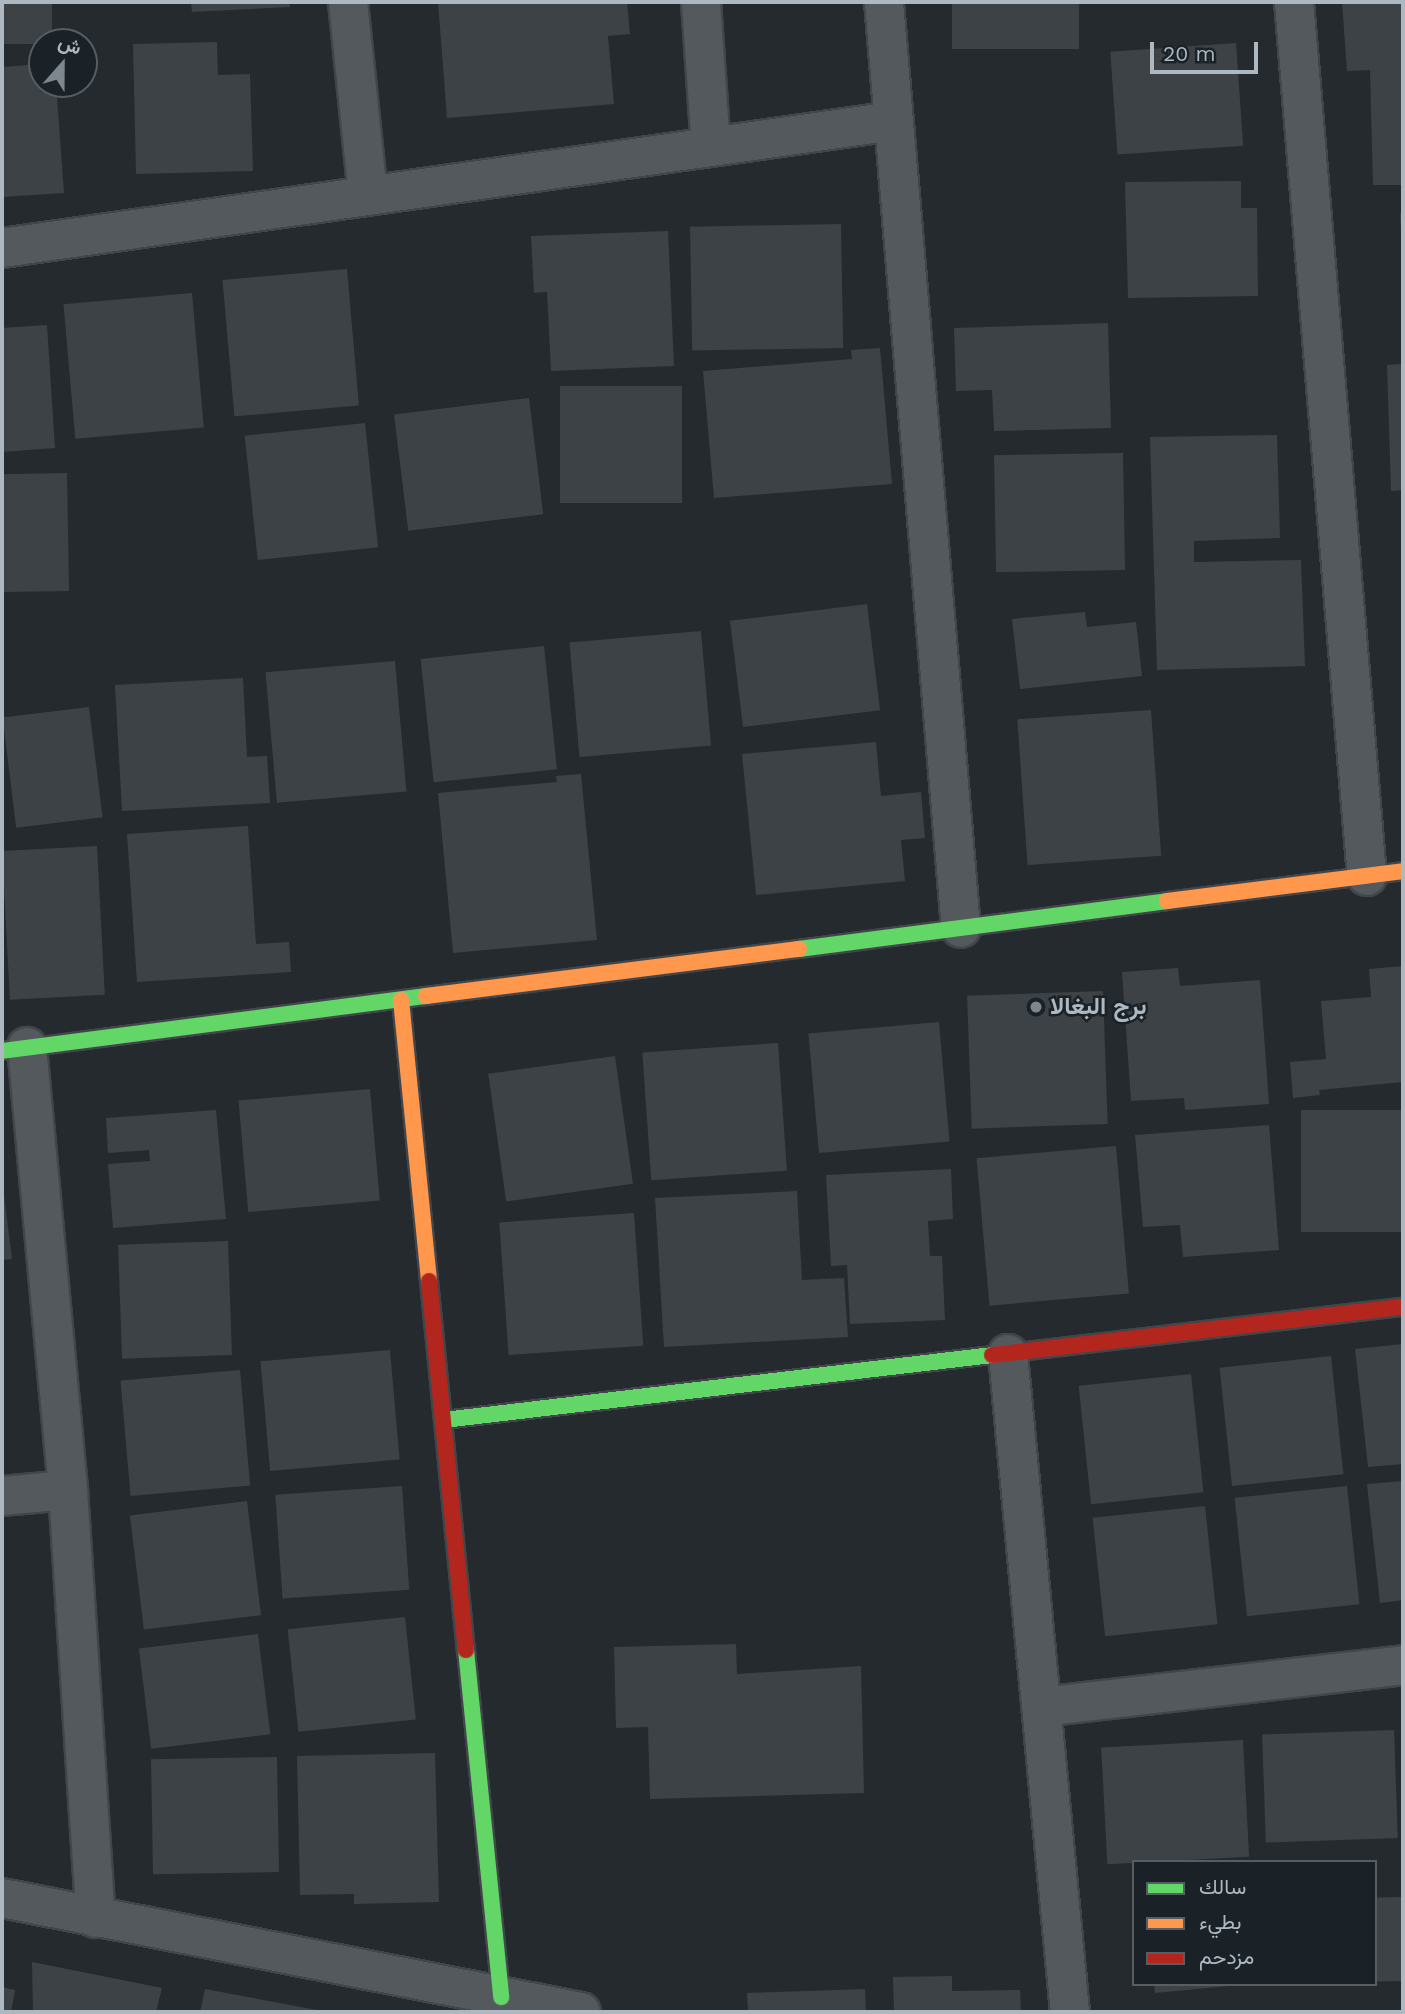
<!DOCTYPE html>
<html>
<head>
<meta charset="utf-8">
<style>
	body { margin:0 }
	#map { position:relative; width:1405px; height:2014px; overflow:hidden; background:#252a2f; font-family:"Work Sans",Vazirmatn,sans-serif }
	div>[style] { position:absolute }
	.building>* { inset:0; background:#3d4246; transform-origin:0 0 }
	.roads { filter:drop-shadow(2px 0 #42464a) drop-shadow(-2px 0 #42464a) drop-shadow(0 2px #42464a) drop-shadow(0 -2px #42464a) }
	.street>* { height:38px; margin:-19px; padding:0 19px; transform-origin:19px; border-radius:19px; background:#54595e }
	.fast>* { height:16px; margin:-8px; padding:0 8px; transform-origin:8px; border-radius:8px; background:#63d668 }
	.slow>* { height:16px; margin:-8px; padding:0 8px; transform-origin:8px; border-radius:8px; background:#ff974d }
	.jam>* { height:16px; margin:-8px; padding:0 8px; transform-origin:8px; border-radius:8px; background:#b3261e }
	.dots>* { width:19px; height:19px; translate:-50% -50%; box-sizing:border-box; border:4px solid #1a2228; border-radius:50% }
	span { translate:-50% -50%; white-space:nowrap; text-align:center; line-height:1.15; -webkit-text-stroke:5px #1a2228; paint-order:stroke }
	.poi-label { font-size:24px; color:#aeb8c1; font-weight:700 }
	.left { translate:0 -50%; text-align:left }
	.frame { position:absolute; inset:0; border:4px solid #aeb8c1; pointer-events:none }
	.legend { position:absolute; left:1132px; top:1860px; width:245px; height:126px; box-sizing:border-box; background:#1a2228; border:2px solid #555e65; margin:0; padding:9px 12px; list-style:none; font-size:21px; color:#aeb8c1 }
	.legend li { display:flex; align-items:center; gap:14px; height:35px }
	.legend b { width:35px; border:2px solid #555e65 }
	.north { position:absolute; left:28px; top:28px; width:70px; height:70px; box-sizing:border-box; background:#1a2228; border:2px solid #555e65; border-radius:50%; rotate:21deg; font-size:19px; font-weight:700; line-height:28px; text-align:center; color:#aeb8c1 }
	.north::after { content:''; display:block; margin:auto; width:24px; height:32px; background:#7e868e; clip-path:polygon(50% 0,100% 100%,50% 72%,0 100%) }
	.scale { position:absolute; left:1150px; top:42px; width:108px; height:32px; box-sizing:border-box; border:4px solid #aeb8c1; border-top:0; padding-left:9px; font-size:21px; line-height:24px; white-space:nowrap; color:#aeb8c1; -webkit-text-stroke:5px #1a2228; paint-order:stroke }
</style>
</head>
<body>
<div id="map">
	<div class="building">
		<div style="left:2px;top:2px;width:50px;height:42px"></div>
		<div style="clip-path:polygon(191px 2px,289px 2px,290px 7px,192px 12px)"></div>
		<div style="clip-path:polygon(438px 2px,627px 2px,630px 34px,608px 36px,614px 104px,447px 118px)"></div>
		<div style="left:952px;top:2px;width:127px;height:47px"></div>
		<div style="clip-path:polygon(1342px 2px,1403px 2px,1403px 185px,1373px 185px,1370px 70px,1347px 71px)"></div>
		<div style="clip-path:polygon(217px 42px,218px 75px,250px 74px,253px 171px,136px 174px,133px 44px)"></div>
		<div style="left:1236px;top:43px;width:103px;height:126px;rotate:86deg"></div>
		<div style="clip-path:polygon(42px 64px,42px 84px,56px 84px,64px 193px,2px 197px,2px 67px)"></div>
		<div style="clip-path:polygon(1241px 181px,1241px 208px,1257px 208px,1258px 296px,1128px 298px,1125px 182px)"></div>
		<div style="clip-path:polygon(1400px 213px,1403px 213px,1403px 231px,1401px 231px)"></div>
		<div style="left:841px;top:224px;width:124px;height:151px;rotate:89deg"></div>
		<div style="clip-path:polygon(668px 231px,674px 366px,551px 371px,547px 292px,534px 293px,531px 236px)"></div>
		<div style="left:347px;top:269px;width:137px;height:125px;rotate:85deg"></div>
		<div style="left:192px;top:293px;width:135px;height:129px;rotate:85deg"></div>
		<div style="clip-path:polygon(1108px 323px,1111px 428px,994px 431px,992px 390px,956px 391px,954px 328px)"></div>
		<div style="clip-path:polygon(47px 325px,55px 448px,2px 452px,2px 328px)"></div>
		<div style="clip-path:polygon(880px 348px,892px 484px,714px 498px,703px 371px,852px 359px,851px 350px)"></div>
		<div style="clip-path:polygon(1403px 364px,1403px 490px,1391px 491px,1387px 365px)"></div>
		<div style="left:682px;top:386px;width:117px;height:122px;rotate:90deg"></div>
		<div style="left:529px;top:398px;width:117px;height:136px;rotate:83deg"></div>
		<div style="left:365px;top:423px;width:125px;height:121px;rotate:84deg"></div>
		<div style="clip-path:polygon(1277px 435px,1280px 538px,1194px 541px,1194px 562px,1301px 560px,1305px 666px,1157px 670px,1150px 437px)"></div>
		<div style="left:1123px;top:453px;width:117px;height:129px;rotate:89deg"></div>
		<div style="left:67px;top:473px;width:118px;height:65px;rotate:89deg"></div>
		<div style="left:867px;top:604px;width:107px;height:138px;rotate:83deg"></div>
		<div style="clip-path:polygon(1085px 612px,1087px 627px,1136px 622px,1142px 676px,1020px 689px,1012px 619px)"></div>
		<div style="left:701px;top:631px;width:115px;height:132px;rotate:85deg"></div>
		<div style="left:544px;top:646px;width:124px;height:124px;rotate:84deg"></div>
		<div style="left:395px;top:661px;width:131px;height:130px;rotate:85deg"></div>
		<div style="clip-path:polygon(243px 678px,247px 757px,267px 756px,270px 803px,122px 811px,115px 685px)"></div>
		<div style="left:89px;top:707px;width:111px;height:87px;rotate:83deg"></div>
		<div style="left:1151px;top:710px;width:146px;height:134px;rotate:86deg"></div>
		<div style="clip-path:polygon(876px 742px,881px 796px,921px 792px,925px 838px,901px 840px,905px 881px,756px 895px,742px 754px)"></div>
		<div style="clip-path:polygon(581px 774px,597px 940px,453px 953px,438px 793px,557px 782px,556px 776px)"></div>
		<div style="clip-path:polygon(248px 826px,256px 944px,289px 942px,291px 972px,137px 982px,127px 834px)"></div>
		<div style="left:97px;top:846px;width:149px;height:95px;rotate:87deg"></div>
		<div style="clip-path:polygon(1403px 966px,1403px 1082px,1319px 1090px,1320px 1095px,1293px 1098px,1290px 1062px,1326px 1059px,1321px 1001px,1371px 997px,1369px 969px)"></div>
		<div style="clip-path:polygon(1178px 968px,1180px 986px,1260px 980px,1269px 1104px,1185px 1110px,1184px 1098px,1131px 1101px,1122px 972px)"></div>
		<div style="left:1103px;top:991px;width:133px;height:136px;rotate:88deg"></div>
		<div style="left:939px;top:1022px;width:120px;height:131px;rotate:85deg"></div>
		<div style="left:778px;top:1043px;width:128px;height:136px;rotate:86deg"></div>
		<div style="left:615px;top:1056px;width:129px;height:128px;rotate:82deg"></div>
		<div style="left:370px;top:1089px;width:112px;height:132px;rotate:85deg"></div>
		<div style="clip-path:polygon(216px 1110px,226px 1219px,113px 1228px,108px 1164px,150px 1161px,149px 1150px,108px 1153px,106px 1118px)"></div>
		<div style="left:1403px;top:1110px;width:122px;height:102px;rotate:90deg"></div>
		<div style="clip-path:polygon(1269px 1125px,1279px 1250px,1183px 1257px,1180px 1225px,1143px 1227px,1135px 1135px)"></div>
		<div style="left:1116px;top:1146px;width:148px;height:140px;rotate:85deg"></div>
		<div style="clip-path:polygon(951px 1169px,953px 1219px,928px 1221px,930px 1256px,942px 1256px,945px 1320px,850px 1324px,847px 1265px,831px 1266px,826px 1175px)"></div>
		<div style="clip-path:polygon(2px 1180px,12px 1259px,2px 1260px)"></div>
		<div style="clip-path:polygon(797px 1191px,802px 1280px,844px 1278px,848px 1337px,664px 1347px,655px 1198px)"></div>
		<div style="left:634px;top:1213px;width:133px;height:135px;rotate:86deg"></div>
		<div style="left:228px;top:1241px;width:114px;height:110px;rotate:88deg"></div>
		<div style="clip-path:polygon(1403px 1344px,1403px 1464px,1368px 1467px,1355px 1349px)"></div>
		<div style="left:390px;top:1350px;width:110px;height:130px;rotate:85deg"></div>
		<div style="left:1331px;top:1356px;width:119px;height:112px;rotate:84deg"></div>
		<div style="left:240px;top:1370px;width:116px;height:120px;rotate:85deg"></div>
		<div style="left:1191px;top:1374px;width:119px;height:113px;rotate:84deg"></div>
		<div style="clip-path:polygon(1403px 1481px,1403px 1600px,1380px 1603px,1367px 1484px)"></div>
		<div style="left:402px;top:1486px;width:104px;height:127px;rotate:86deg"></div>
		<div style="left:1347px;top:1486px;width:119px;height:113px;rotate:84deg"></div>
		<div style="left:247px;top:1501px;width:115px;height:118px;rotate:83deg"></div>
		<div style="left:1205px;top:1506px;width:119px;height:113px;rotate:84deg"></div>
		<div style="left:405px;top:1617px;width:103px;height:118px;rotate:84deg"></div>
		<div style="left:258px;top:1634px;width:101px;height:120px;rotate:83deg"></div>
		<div style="clip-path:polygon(736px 1644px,737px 1674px,861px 1666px,864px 1793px,650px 1799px,648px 1727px,616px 1728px,614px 1647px)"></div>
		<div style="left:1394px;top:1730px;width:108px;height:132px;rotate:88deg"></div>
		<div style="left:1243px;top:1740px;width:117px;height:142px;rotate:87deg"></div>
		<div style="clip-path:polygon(435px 1753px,439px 1902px,354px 1904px,354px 1894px,300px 1895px,297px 1756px)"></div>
		<div style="left:277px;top:1757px;width:115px;height:126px;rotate:89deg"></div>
		<div style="left:1401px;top:1897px;width:84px;height:26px;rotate:89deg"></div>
		<div style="clip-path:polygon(32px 1962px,162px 1988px,156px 2012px,33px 2012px)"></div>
		<div style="clip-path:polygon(952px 1976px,952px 1991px,1020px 1990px,1021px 2012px,894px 2012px,893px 1977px)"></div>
		<div style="clip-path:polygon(1154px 1984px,1229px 1984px,1229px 1986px,1155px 1993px)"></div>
		<div style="clip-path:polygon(2px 1987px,15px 1990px,11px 2012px,2px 2012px)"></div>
		<div style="clip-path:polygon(205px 1989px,317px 2010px,316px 2012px,200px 2012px)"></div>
		<div style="clip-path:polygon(865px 1989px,866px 2012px,748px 2012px,747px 1993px)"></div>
	</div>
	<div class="roads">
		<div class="street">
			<div style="left:348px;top:2px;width:194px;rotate:84.1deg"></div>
			<div style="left:701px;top:2px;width:145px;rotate:86.1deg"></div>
			<div style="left:884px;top:2px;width:929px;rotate:85.25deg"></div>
			<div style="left:1294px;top:2px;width:877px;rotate:85.23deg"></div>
			<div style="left:2px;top:248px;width:900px;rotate:-8.11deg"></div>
			<div style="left:27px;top:1047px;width:445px;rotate:84.7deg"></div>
			<div style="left:68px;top:1490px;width:429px;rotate:86.3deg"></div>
			<div style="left:1008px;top:1354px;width:661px;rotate:84.62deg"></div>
			<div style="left:2px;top:1496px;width:66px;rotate:-5.2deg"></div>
			<div style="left:1042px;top:1707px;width:363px;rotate:-6.6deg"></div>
			<div style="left:2px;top:1898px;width:590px;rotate:11.14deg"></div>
		</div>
		<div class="fast">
			<div style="left:799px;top:949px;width:371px;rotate:-7.4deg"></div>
			<div style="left:2px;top:1051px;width:428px;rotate:-7.4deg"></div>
			<div style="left:444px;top:1420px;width:552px;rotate:-6.76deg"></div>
			<div style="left:466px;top:1650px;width:349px;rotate:84.2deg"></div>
		</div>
		<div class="slow">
			<div style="left:1167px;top:901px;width:238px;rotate:-7.2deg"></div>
			<div style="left:426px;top:996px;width:376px;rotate:-7.2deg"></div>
			<div style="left:401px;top:1000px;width:282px;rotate:84.3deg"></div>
		</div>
		<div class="jam">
			<div style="left:429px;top:1281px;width:371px;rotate:84.3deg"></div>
			<div style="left:992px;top:1355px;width:414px;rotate:-6.7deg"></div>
		</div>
	</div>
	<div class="dots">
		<div style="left:1036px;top:1007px;background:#7e868e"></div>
	</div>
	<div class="poi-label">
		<span class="left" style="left:1050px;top:1007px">برج البغالا</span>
	</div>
	<div class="frame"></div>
	<ul class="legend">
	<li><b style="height:9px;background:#63d668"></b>سالك</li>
	<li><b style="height:9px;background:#ff974d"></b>بطيء</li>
	<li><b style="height:9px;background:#b3261e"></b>مزدحم</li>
	</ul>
	<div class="north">ش</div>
	<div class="scale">20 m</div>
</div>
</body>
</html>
